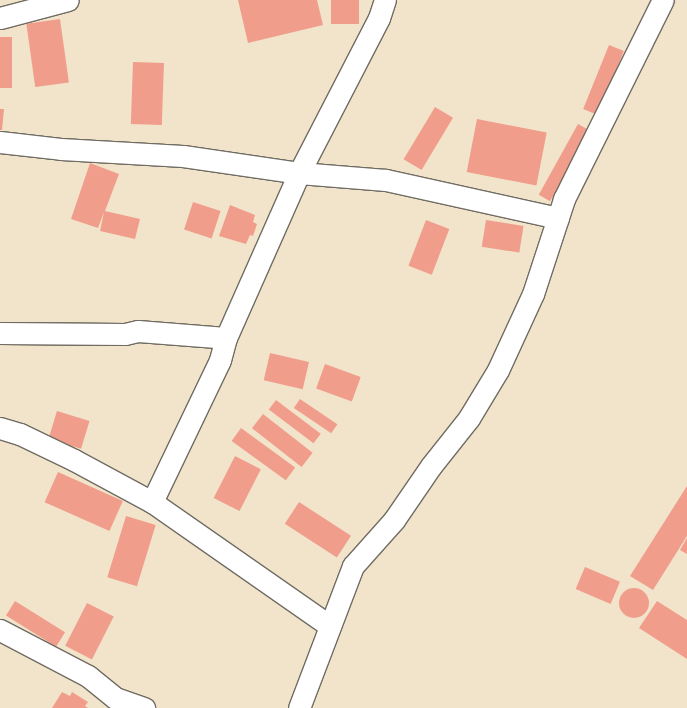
<!DOCTYPE html>
<html>
<head>
<meta charset="utf-8">
<style>
	body { margin:0 }
	#map { position:relative; width:687px; height:708px; overflow:hidden; background:#f1e4ca; font-family:"Playpen Sans",sans-serif }
	div>[style] { position:absolute }
	.building>* { inset:0; background:#f19d8c; transform-origin:0 0 }
	.round { border-radius:50% }
	.roads { filter:drop-shadow(1px 0 #706c63) drop-shadow(-1px 0 #706c63) drop-shadow(0 1px #706c63) drop-shadow(0 -1px #706c63) }
	.minor>* { height:21px; margin:-10.5px; padding:0 10.5px; transform-origin:10.5px; border-radius:10.5px; background:#fff }
	span { translate:-50% -50%; white-space:nowrap; text-align:center; line-height:1.15; -webkit-text-stroke:3px #f7f3e8; paint-order:stroke }
</style>
</head>
<body>
<div id="map">
	<div class="building">
		<div style="clip-path:polygon(238px 0,317px 0,323px 25px,248px 43px)"></div>
		<div style="left:331px;top:0;width:28px;height:24px"></div>
		<div style="left:60px;top:19px;width:64px;height:34px;rotate:82deg"></div>
		<div style="left:0;top:37px;width:12px;height:51px"></div>
		<div style="left:609px;top:45px;width:16px;height:69px;rotate:22deg"></div>
		<div style="left:133px;top:62px;width:31px;height:62px;rotate:2deg"></div>
		<div style="left:435px;top:107px;width:21px;height:61px;rotate:31deg"></div>
		<div style="clip-path:polygon(0 109px,4px 109px,2px 130px,0 130px)"></div>
		<div style="left:477px;top:119px;width:71px;height:54px;rotate:11deg"></div>
		<div style="left:578px;top:124px;width:13px;height:81px;rotate:29deg"></div>
		<div style="clip-path:polygon(90px 163px,119px 174px,105px 211px,140px 219px,135px 239px,100px 231px,104px 212px,98px 228px,71px 219px)"></div>
		<div style="left:193px;top:202px;width:29px;height:29px;rotate:18deg"></div>
		<div style="clip-path:polygon(230px 205px,255px 215px,253px 222px,257px 224px,253px 236px,250px 235px,246px 244px,219px 236px)"></div>
		<div style="left:426px;top:220px;width:25px;height:49px;rotate:21deg"></div>
		<div style="left:486px;top:220px;width:38px;height:27px;rotate:9deg"></div>
		<div style="left:270px;top:353px;width:40px;height:28px;rotate:13deg"></div>
		<div style="left:325px;top:364px;width:38px;height:26px;rotate:20deg"></div>
		<div style="left:300px;top:399px;width:45px;height:11px;rotate:34deg"></div>
		<div style="left:276px;top:400px;width:56px;height:12px;rotate:37deg"></div>
		<div style="left:57px;top:411px;width:34px;height:29px;rotate:17deg"></div>
		<div style="left:263px;top:414px;width:63px;height:18px;rotate:38deg"></div>
		<div style="left:241px;top:428px;width:67px;height:16px;rotate:36deg"></div>
		<div style="left:235px;top:456px;width:29px;height:47px;rotate:27deg"></div>
		<div style="left:58px;top:472px;width:71px;height:33px;rotate:24deg"></div>
		<div style="clip-path:polygon(687px 486px,687px 536px,653px 590px,630px 576px)"></div>
		<div style="left:299px;top:502px;width:62px;height:26px;rotate:33deg"></div>
		<div style="left:126px;top:516px;width:31px;height:64px;rotate:17deg"></div>
		<div style="clip-path:polygon(687px 538px,687px 554px,680px 550px)"></div>
		<div style="left:585px;top:567px;width:38px;height:24px;rotate:23deg"></div>
		<div class="round" style="left:619px;top:588px;width:30px;height:30px"></div>
		<div style="left:15px;top:601px;width:59px;height:17px;rotate:32deg"></div>
		<div style="clip-path:polygon(657px 601px,687px 620px,687px 659px,639px 628px)"></div>
		<div style="left:87px;top:603px;width:30px;height:48px;rotate:27deg"></div>
		<div style="clip-path:polygon(62px 692px,70px 696px,72px 692px,88px 702px,85px 706px,88px 708px,52px 708px)"></div>
	</div>
	<div class="roads">
		<div class="minor">
			<div style="left:0;top:18px;width:70px;rotate:-14.8deg"></div>
			<div style="left:0;top:142px;width:61px;rotate:6.5deg"></div>
			<div style="left:61px;top:149px;width:122px;rotate:3.3deg"></div>
			<div style="left:183px;top:156px;width:117px;rotate:8.3deg"></div>
			<div style="left:299px;top:173px;width:87px;rotate:4.6deg"></div>
			<div style="left:386px;top:180px;width:176px;rotate:12.5deg"></div>
			<div style="left:0;top:333px;width:125px;rotate:0.5deg"></div>
			<div style="left:125px;top:334px;width:13px;rotate:-13deg"></div>
			<div style="left:138px;top:331px;width:88px;rotate:4.5deg"></div>
			<div style="left:0;top:428px;width:21px;rotate:17deg"></div>
			<div style="left:20px;top:434px;width:60px;rotate:25.7deg"></div>
			<div style="left:74px;top:460px;width:89px;rotate:28.3deg"></div>
			<div style="left:152px;top:502px;width:217px;rotate:34.9deg"></div>
			<div style="left:152px;top:502px;width:157px;rotate:-64.4deg"></div>
			<div style="left:220px;top:360px;width:23px;rotate:-75deg"></div>
			<div style="left:226px;top:338px;width:180px;rotate:-66.1deg"></div>
			<div style="left:299px;top:173px;width:174px;rotate:-62.7deg"></div>
			<div style="left:379px;top:18px;width:19px;rotate:-72deg"></div>
			<div style="left:0;top:630px;width:99px;rotate:27.6deg"></div>
			<div style="left:88px;top:676px;width:35px;rotate:39deg"></div>
			<div style="left:115px;top:698px;width:31px;rotate:19deg"></div>
			<div style="left:299px;top:708px;width:152px;rotate:-69.2deg"></div>
			<div style="left:353px;top:566px;width:62px;rotate:-48.3deg"></div>
			<div style="left:394px;top:520px;width:65px;rotate:-55.6deg"></div>
			<div style="left:431px;top:466px;width:61px;rotate:-51.6deg"></div>
			<div style="left:469px;top:418px;width:56px;rotate:-58.9deg"></div>
			<div style="left:498px;top:370px;width:84px;rotate:-65.3deg"></div>
			<div style="left:533px;top:294px;width:100px;rotate:-71.9deg"></div>
			<div style="left:564px;top:199px;width:222px;rotate:-63.6deg"></div>
		</div>
	</div>
</div>
</body>
</html>
